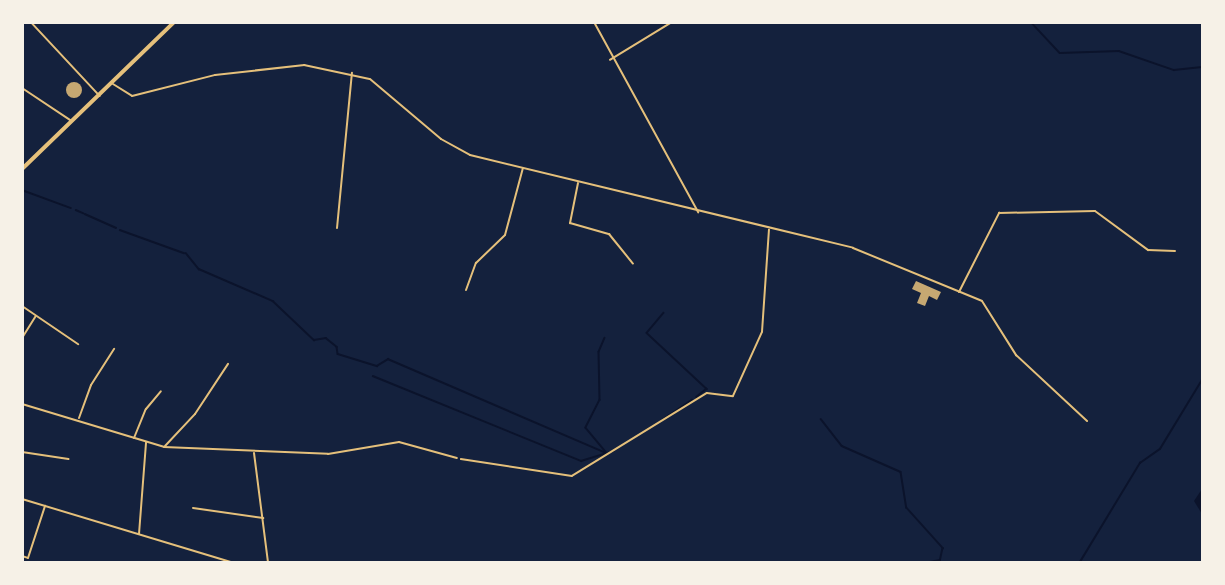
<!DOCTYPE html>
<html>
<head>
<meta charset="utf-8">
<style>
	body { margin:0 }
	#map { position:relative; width:1225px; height:585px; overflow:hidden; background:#14213d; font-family:Arial,sans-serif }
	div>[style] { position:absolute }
	.water>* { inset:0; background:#0b132b }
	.stream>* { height:1.5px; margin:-0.75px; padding:0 0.75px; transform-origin:0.75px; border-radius:0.75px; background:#0b132b }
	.building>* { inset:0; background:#c6a872 }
	.round { border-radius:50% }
	.path>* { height:1.5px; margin:-0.75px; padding:0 0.75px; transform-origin:0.75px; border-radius:0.75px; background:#e5c07b }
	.service>* { height:1.5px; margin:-0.75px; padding:0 0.75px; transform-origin:0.75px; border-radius:0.75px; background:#e5c07b }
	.minor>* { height:2px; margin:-1px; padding:0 1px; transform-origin:1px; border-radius:1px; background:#e5c07b }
	.secondary>* { height:4px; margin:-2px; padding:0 2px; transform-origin:2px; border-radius:2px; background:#e5c07b }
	span { translate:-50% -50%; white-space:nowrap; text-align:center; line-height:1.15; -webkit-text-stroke:4.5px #f6f1e7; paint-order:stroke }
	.frame { position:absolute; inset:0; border:24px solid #f6f1e7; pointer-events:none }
</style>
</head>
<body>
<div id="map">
	<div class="water">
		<div style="clip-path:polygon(1202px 489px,1202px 514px,1194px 501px)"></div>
	</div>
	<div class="stream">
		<div style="left:1031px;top:22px;width:42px;rotate:46.9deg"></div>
		<div style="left:1060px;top:53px;width:59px;rotate:-1.9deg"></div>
		<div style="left:1119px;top:51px;width:58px;rotate:19.1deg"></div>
		<div style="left:1174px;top:70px;width:28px;rotate:-6deg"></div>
		<div style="left:22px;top:190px;width:52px;rotate:20.2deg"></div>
		<div style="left:76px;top:210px;width:8px;rotate:23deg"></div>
		<div style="left:85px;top:214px;width:34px;rotate:24deg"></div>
		<div style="left:120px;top:230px;width:68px;rotate:19.8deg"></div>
		<div style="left:186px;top:253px;width:21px;rotate:51deg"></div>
		<div style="left:199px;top:269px;width:81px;rotate:23.4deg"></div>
		<div style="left:273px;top:301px;width:57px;rotate:43.6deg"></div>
		<div style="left:314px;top:340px;width:12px;rotate:-9deg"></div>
		<div style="left:326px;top:338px;width:14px;rotate:39deg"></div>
		<div style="left:337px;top:347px;width:7px;rotate:82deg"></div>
		<div style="left:338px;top:354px;width:41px;rotate:17.1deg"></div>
		<div style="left:377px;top:366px;width:13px;rotate:-32deg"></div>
		<div style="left:388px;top:359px;width:237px;rotate:23.3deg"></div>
		<div style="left:664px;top:313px;width:26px;rotate:130deg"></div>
		<div style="left:647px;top:333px;width:82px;rotate:43deg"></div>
		<div style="left:707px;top:389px;width:13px;rotate:141deg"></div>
		<div style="left:605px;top:338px;width:15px;rotate:113deg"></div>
		<div style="left:599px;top:352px;width:48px;rotate:88.8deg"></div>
		<div style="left:600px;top:400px;width:31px;rotate:117deg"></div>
		<div style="left:586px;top:428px;width:31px;rotate:50deg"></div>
		<div style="left:373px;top:376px;width:225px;rotate:22.2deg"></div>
		<div style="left:581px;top:461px;width:34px;rotate:-17deg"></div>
		<div style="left:821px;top:419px;width:34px;rotate:52deg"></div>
		<div style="left:842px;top:446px;width:64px;rotate:23.8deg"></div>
		<div style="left:901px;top:472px;width:36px;rotate:81deg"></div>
		<div style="left:907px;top:508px;width:54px;rotate:48deg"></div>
		<div style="left:943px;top:548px;width:14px;rotate:102deg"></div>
		<div style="left:662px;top:420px;width:36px;rotate:-34deg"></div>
		<div style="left:930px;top:562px;width:10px;rotate:-11deg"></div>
		<div style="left:1080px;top:562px;width:116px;rotate:-58.8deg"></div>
		<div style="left:1140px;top:463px;width:24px;rotate:-35deg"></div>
		<div style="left:1160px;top:449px;width:81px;rotate:-58.7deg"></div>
	</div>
	<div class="building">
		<div class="round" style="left:66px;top:82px;width:16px;height:16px"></div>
		<div style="clip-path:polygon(916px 281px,941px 292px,937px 300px,929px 296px,925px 306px,917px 303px,921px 293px,912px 289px)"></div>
	</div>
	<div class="path">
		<div style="left:461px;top:459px;width:112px;rotate:8.7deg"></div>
		<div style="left:572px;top:476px;width:158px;rotate:-31.6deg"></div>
		<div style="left:707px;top:393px;width:26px;rotate:7deg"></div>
		<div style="left:733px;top:396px;width:70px;rotate:-65.6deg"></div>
		<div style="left:762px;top:332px;width:102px;rotate:-86.1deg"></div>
	</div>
	<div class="service">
		<div style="left:31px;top:22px;width:101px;rotate:47deg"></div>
		<div style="left:610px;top:60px;width:73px;rotate:-31.5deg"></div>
	</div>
	<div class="minor">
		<div style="left:594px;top:22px;width:217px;rotate:61.3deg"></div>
		<div style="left:113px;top:84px;width:22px;rotate:32deg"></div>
		<div style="left:132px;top:96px;width:86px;rotate:-14.2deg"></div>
		<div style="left:215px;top:75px;width:90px;rotate:-6.4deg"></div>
		<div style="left:304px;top:65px;width:67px;rotate:12deg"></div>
		<div style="left:370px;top:79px;width:93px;rotate:40.2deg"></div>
		<div style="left:441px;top:139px;width:33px;rotate:29deg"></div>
		<div style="left:470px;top:155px;width:394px;rotate:13.6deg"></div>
		<div style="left:853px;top:248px;width:139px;rotate:22.3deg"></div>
		<div style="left:982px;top:301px;width:64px;rotate:57.8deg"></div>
		<div style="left:1016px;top:355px;width:97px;rotate:42.9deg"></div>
		<div style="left:22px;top:88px;width:58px;rotate:33.7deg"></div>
		<div style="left:578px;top:183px;width:41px;rotate:101.3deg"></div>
		<div style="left:570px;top:223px;width:41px;rotate:15.8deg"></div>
		<div style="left:609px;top:234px;width:38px;rotate:51deg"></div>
		<div style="left:337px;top:228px;width:156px;rotate:-84.5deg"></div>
		<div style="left:466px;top:290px;width:29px;rotate:-70deg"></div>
		<div style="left:476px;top:263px;width:40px;rotate:-44deg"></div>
		<div style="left:505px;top:235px;width:69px;rotate:-75deg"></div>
		<div style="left:959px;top:292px;width:89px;rotate:-63.1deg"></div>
		<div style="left:999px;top:213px;width:96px;rotate:-1.2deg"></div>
		<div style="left:1095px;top:211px;width:66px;rotate:36.3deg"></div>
		<div style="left:1148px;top:250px;width:27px;rotate:2deg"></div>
		<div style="left:22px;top:306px;width:68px;rotate:34.2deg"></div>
		<div style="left:22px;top:338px;width:26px;rotate:-58deg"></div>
		<div style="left:22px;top:404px;width:148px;rotate:16.8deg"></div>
		<div style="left:164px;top:447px;width:164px;rotate:2.4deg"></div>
		<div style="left:328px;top:454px;width:72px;rotate:-9.6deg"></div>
		<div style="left:399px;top:442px;width:60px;rotate:15.4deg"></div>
		<div style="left:79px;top:418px;width:35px;rotate:-70deg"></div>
		<div style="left:91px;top:385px;width:43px;rotate:-57.4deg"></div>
		<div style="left:134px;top:438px;width:31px;rotate:-68deg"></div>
		<div style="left:146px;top:409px;width:23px;rotate:-50deg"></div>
		<div style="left:165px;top:446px;width:44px;rotate:-46.8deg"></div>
		<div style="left:195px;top:414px;width:60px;rotate:-56.6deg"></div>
		<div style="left:22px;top:452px;width:47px;rotate:8.7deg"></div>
		<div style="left:254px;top:453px;width:110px;rotate:82.7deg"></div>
		<div style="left:22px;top:499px;width:218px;rotate:16.8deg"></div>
		<div style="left:193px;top:508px;width:71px;rotate:8.1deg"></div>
		<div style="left:139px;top:534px;width:92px;rotate:-85.6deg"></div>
		<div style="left:22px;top:556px;width:6px;rotate:18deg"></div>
		<div style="left:28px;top:558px;width:55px;rotate:-71.9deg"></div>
	</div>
	<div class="secondary">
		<div style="left:22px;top:169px;width:211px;rotate:-44deg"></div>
	</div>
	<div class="frame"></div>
</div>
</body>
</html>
